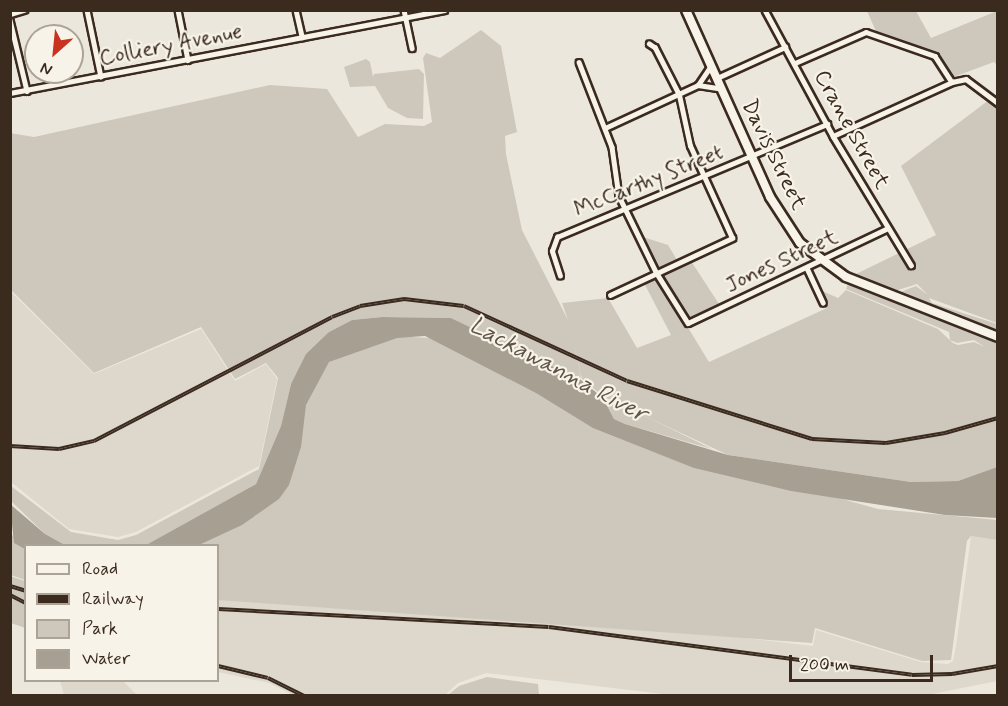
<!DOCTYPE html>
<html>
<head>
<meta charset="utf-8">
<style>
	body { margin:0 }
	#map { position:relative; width:1008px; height:706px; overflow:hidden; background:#ece7dc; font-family:Mynerve,sans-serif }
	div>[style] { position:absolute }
	.built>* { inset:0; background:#ddd7cc }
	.green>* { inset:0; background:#cec8bc }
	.water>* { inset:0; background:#a89f93 }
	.roads { filter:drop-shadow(2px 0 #3b2a1e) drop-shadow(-2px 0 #3b2a1e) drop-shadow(0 2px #3b2a1e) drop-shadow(0 -2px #3b2a1e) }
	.street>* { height:4.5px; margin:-2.25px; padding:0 2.25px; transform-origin:2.25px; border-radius:2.25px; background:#f7f3e8 }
	.primary>* { height:8px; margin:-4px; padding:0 4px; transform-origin:4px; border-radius:4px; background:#f7f3e8 }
	.rail>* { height:4px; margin-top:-2px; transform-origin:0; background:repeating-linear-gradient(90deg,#f7f3e8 0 4.5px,#3b2a1e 0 9px); box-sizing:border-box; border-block:2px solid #3b2a1e }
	span { translate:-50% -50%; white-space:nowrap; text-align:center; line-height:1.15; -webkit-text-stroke:4.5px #f7f3e8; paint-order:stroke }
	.street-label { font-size:22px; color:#3b2a1e }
	.water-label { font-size:24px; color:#615347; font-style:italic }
	.frame { position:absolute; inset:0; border:12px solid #3b2a1e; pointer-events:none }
	.legend { position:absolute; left:24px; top:544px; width:195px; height:138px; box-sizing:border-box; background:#f7f3e8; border:2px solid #aca397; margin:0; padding:8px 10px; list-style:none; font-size:18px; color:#3b2a1e }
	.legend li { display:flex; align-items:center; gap:12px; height:30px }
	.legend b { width:30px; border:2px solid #aca397 }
	.north { position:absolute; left:24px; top:24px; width:60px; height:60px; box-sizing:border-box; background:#f7f3e8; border:2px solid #aca397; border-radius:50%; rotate:207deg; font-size:16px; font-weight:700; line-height:24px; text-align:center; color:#3b2a1e }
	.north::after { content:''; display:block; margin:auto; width:21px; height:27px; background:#c8321e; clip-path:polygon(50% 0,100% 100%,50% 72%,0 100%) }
	.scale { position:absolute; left:789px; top:655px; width:144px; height:27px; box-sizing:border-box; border:3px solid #3b2a1e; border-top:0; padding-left:8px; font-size:18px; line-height:21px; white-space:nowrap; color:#3b2a1e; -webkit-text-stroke:4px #f7f3e8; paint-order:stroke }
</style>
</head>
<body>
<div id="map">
	<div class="built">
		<div style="clip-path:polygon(10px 291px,94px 374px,201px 329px,235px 381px,266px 364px,277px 379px,259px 466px,136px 532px,118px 537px,69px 529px,11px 482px)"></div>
		<div style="clip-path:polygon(971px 536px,997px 540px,997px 681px,922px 696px,680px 696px,486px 673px,458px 683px,445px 695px,293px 695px,269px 683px,218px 672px,218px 598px,712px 634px,813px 646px,816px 630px,921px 662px,948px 664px,953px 661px,956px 646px)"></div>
		<div style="clip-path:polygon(60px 681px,123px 681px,137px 695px,64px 695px)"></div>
	</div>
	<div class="green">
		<div style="clip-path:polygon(867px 11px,916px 11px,931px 38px,997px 11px,997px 65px,994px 62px,948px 79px,932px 58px,879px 38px)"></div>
		<div style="clip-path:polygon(481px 30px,501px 46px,517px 132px,505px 136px,506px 154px,522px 230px,568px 320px,562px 303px,608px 298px,637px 348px,671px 335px,644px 283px,661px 274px,643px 237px,668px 245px,680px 265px,691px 261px,719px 304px,684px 321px,709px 362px,827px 308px,818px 289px,838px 298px,846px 290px,938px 329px,953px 343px,958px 345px,974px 342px,985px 347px,974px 340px,957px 343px,950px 340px,949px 332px,846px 289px,848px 284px,997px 343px,997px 467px,958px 481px,911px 482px,728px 455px,604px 397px,582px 379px,572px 335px,581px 376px,579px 381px,451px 318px,382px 317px,352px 320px,329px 332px,291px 384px,281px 426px,256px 484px,146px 545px,65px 545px,45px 534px,11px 501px,11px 486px,71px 532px,118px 540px,136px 535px,259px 469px,278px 378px,266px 363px,235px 379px,201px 327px,94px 373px,11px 290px,10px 133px,34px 137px,270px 85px,327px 89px,358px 137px,385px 124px,424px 126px,432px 122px,423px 58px,426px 53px,440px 58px)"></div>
		<div style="clip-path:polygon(366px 59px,370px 62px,373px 77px,374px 74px,419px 69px,424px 74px,423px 119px,407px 118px,388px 108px,375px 86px,350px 87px,344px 67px)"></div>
		<div style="clip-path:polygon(997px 94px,997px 323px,929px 298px,932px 303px,997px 324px,997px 331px,898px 293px,916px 286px,928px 295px,917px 284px,895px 291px,856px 274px,936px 235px,901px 166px)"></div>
		<div style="clip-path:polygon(393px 336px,430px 338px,552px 396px,746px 472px,878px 509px,998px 520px,997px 540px,971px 536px,967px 541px,951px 660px,922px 661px,815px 628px,812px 643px,218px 600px,218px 546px,181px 546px,255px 516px,282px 476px,303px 401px,327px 358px)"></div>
		<div style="clip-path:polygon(603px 398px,643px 415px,712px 449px,625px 424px,614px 419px)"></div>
		<div style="clip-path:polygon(11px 534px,26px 546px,25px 580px,11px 575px)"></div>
		<div style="clip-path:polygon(10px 576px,25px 581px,25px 628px,11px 623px)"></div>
		<div style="clip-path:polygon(487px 677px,538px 684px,539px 695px,448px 695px,459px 686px)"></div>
	</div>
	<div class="water">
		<div style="clip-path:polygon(382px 317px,451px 318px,581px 380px,603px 398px,614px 419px,625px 424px,728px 455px,911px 482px,958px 481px,997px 467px,997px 518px,945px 515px,791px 491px,694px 468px,593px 428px,536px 393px,425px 336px,397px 338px,329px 362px,306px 405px,301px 447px,289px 485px,279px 499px,242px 525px,199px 545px,146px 545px,256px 484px,281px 426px,291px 384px,306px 354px,329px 332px,352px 320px)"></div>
		<div style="clip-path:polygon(10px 504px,45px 534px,65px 545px,26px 546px,25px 549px,14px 543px)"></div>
	</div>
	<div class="roads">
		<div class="street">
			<div style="left:87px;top:10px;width:68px;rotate:78.2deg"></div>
			<div style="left:178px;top:10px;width:51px;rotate:78.7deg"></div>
			<div style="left:296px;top:10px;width:28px;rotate:77deg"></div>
			<div style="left:404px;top:10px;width:39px;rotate:78deg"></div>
			<div style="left:765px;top:10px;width:143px;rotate:61.6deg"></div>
			<div style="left:833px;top:136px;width:151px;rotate:58.8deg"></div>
			<div style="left:10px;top:14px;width:15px;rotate:-16deg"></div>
			<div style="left:10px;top:20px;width:73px;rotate:76.5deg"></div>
			<div style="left:579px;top:62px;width:91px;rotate:68.8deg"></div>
			<div style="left:612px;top:147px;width:49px;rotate:81.9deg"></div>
			<div style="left:619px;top:196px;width:85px;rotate:64deg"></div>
			<div style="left:656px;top:272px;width:60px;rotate:57.9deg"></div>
			<div style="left:688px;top:323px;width:221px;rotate:-25.4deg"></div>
			<div style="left:795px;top:63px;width:77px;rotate:-23.6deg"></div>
			<div style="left:866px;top:32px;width:73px;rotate:19.2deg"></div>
			<div style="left:935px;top:56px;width:31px;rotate:57deg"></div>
			<div style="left:717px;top:78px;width:75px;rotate:-24.5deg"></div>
			<div style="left:698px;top:85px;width:24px;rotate:9deg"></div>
			<div style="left:10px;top:93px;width:442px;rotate:-10.8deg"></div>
			<div style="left:605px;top:128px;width:102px;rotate:-24.8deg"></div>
			<div style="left:698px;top:85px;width:23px;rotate:-56deg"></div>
			<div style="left:833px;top:136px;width:131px;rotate:-24.4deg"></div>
			<div style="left:952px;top:82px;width:14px;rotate:-12deg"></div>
			<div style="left:966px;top:79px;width:40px;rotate:37deg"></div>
			<div style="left:807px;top:268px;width:38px;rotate:65deg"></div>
			<div style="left:560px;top:276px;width:26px;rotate:-108deg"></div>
			<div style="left:552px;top:251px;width:15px;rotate:-70deg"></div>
			<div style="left:557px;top:237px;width:293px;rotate:-22.7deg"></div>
			<div style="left:610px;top:295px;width:135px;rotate:-25deg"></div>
			<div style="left:732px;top:238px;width:101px;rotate:-114.5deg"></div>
			<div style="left:690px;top:146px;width:52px;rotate:-102.2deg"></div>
			<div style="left:679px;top:95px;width:53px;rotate:-117.1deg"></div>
			<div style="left:655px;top:48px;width:7px;rotate:-146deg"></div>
		</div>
		<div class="primary">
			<div style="left:686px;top:10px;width:205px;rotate:65.8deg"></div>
			<div style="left:770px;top:197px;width:55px;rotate:56.9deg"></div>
			<div style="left:800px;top:243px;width:57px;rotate:36.5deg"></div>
			<div style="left:846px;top:277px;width:163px;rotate:21.5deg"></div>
		</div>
	</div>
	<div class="rail">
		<div style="left:10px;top:446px;width:49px;rotate:3.5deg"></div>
		<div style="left:59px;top:449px;width:36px;rotate:-13deg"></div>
		<div style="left:94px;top:441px;width:268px;rotate:-27.5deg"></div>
		<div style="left:332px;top:317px;width:30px;rotate:-21deg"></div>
		<div style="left:360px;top:306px;width:45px;rotate:-9deg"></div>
		<div style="left:404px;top:299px;width:60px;rotate:6.7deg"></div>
		<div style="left:464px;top:306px;width:179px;rotate:24.7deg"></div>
		<div style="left:627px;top:381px;width:194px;rotate:17.4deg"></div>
		<div style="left:812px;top:439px;width:74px;rotate:3.1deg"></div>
		<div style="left:886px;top:443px;width:60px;rotate:-9.6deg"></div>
		<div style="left:945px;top:433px;width:55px;rotate:-15.8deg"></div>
		<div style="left:10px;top:586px;width:17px;rotate:17deg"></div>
		<div style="left:10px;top:595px;width:18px;rotate:27deg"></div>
		<div style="left:218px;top:609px;width:331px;rotate:3.1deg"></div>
		<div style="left:549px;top:627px;width:366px;rotate:7.5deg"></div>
		<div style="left:912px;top:675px;width:40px;rotate:-1.4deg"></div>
		<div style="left:952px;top:674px;width:47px;rotate:-9.9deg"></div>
		<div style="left:218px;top:666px;width:51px;rotate:13.5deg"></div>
		<div style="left:268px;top:678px;width:40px;rotate:26.6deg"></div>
	</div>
	<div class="street-label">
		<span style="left:171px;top:46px;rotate:-11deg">Colliery Avenue</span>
		<span style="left:851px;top:130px;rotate:61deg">Crane Street</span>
		<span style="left:773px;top:155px;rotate:64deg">Davis Street</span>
		<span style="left:649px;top:182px;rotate:-22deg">McCarthy Street</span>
		<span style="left:782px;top:262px;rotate:-25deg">Jones Street</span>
	</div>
	<div class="water-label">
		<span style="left:558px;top:370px;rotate:28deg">Lackawanna River</span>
	</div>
	<div class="frame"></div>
	<ul class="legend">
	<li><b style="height:8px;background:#f7f3e8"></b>Road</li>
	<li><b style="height:8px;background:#3b2a1e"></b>Railway</li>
	<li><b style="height:16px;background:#cec8bc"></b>Park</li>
	<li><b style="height:16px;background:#a89f93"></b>Water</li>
	</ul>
	<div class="north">N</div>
	<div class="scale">200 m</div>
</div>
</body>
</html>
